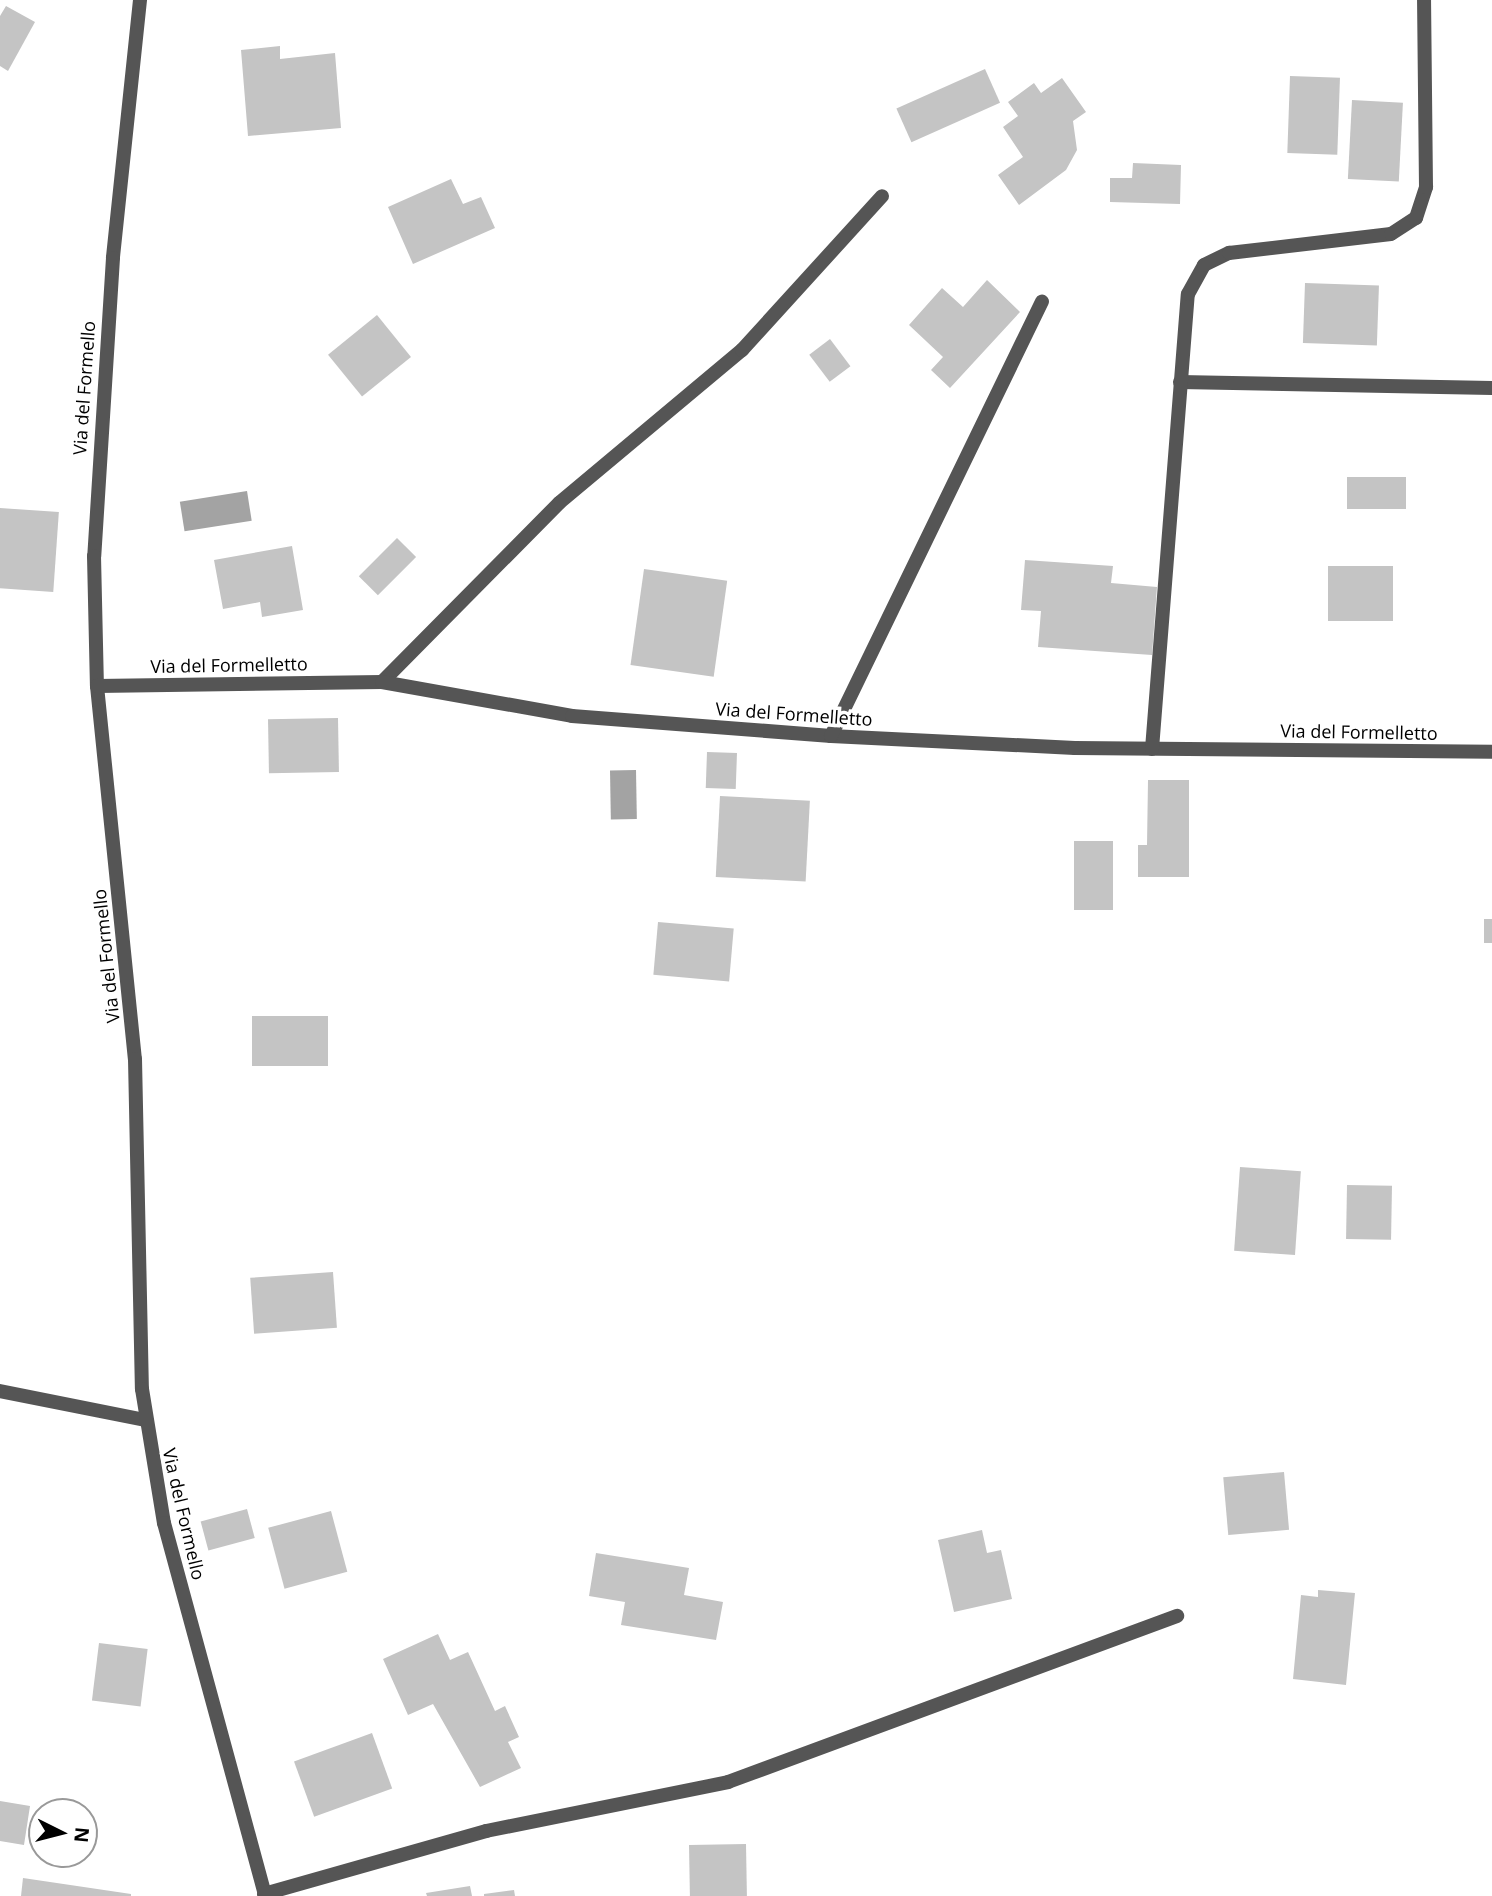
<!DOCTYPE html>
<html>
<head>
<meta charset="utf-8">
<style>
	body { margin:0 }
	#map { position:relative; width:1492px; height:1896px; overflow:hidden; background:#fff; font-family:"Open Sans",sans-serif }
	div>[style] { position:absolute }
	.water>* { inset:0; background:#a3a3a3; transform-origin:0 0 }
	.building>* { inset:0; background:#c4c4c4; transform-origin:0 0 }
	.service>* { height:14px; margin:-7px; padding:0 7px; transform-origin:7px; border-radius:7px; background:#555 }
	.minor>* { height:14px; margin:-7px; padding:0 7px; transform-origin:7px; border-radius:7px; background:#555 }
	span { translate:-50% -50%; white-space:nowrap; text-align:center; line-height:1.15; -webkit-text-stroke:7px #fff; paint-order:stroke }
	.street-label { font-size:18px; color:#000 }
	.north { position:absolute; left:28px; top:1798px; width:70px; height:70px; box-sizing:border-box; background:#fff; border:2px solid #999; border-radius:50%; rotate:96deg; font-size:19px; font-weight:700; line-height:28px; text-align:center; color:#000 }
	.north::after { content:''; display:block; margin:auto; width:24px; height:32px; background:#000; clip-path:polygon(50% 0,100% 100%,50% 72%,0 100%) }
</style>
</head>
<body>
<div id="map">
	<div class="water">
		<div style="left:247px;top:491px;width:30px;height:68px;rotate:81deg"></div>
		<div style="left:636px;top:770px;width:49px;height:26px;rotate:89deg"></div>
	</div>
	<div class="building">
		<div style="clip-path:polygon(6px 6px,35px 22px,8px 71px,0 66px,0 16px)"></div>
		<div style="clip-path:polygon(280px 46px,280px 59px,335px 53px,341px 128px,248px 136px,241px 50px)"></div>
		<div style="left:985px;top:69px;width:37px;height:97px;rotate:66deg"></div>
		<div style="left:1290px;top:76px;width:50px;height:77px;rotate:2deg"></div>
		<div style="clip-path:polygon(1062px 78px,1086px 112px,1073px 121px,1077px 150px,1066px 170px,1019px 205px,998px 175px,1023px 157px,1003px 127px,1018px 116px,1008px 102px,1034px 83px,1041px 93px)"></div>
		<div style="left:1352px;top:100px;width:51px;height:79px;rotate:3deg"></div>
		<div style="clip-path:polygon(1133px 163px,1181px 165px,1180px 204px,1110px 202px,1110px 178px,1132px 178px)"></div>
		<div style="clip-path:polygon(451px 179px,463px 204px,481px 197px,495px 228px,413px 264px,388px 207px)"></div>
		<div style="clip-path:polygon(987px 280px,1020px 312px,950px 388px,931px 370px,943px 357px,909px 325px,942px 288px,963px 307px)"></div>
		<div style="left:1305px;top:283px;width:74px;height:60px;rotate:2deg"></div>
		<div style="left:377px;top:315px;width:54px;height:63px;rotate:51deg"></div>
		<div style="left:830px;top:339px;width:34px;height:26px;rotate:53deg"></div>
		<div style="left:1347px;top:477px;width:59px;height:32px"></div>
		<div style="left:0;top:508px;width:59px;height:80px;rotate:4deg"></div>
		<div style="left:397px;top:538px;width:27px;height:54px;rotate:45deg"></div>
		<div style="clip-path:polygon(292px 546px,303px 610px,262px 617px,260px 602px,223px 609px,214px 560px)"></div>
		<div style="clip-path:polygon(1025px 560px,1113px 566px,1111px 583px,1157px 587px,1152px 655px,1038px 647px,1041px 611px,1021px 610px)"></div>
		<div style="left:1328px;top:566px;width:65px;height:55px"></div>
		<div style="left:644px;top:569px;width:84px;height:97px;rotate:8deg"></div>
		<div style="left:338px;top:718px;width:54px;height:70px;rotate:89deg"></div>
		<div style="left:707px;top:752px;width:30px;height:36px;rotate:2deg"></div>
		<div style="clip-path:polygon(1148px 780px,1189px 780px,1189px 877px,1138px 877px,1138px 845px,1147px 845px)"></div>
		<div style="left:720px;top:796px;width:90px;height:81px;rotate:3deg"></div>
		<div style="left:1074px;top:841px;width:39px;height:69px"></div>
		<div style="left:1484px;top:919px;width:8px;height:24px"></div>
		<div style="left:658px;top:922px;width:76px;height:53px;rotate:5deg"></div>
		<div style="left:328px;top:1016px;width:50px;height:76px;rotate:90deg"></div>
		<div style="left:1240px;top:1167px;width:61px;height:84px;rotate:4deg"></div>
		<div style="left:1347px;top:1185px;width:45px;height:54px;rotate:1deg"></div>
		<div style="left:333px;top:1272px;width:56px;height:83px;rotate:86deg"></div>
		<div style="left:1284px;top:1472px;width:58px;height:61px;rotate:85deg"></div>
		<div style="left:247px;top:1509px;width:30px;height:48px;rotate:75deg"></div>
		<div style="left:331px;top:1511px;width:63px;height:65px;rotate:75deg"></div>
		<div style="clip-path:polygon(982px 1530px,987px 1553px,1001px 1550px,1012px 1599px,954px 1612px,938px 1540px)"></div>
		<div style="clip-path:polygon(596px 1553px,689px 1568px,684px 1595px,723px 1602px,716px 1640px,621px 1625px,625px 1602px,589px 1596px)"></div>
		<div style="clip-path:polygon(1318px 1590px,1355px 1593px,1346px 1685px,1293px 1679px,1301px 1595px,1318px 1597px)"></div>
		<div style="clip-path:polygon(438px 1634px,450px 1660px,468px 1652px,495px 1711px,505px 1706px,519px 1737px,508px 1742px,521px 1768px,480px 1787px,433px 1704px,408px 1715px,383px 1659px)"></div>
		<div style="left:99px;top:1643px;width:49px;height:58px;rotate:7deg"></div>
		<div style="left:372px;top:1733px;width:59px;height:83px;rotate:70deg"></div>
		<div style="clip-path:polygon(0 1801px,30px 1806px,24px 1845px,0 1841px)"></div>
		<div style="left:746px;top:1844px;width:52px;height:57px;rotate:89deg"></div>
		<div style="clip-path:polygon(23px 1878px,131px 1894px,131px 1896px,21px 1896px)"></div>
		<div style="clip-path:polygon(470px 1886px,472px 1896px,427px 1896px,426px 1893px)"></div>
		<div style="clip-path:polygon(514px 1890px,515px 1896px,484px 1896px,484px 1894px)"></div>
	</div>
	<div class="service">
		<div style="left:0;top:1391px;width:148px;rotate:11.3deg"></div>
	</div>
	<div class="minor">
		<div style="left:140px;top:0;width:259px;rotate:96deg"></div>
		<div style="left:113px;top:258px;width:299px;rotate:93.6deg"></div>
		<div style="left:94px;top:556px;width:130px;rotate:88.7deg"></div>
		<div style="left:97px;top:686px;width:375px;rotate:84.2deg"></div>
		<div style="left:135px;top:1059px;width:330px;rotate:88.8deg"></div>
		<div style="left:142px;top:1389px;width:136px;rotate:80.7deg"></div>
		<div style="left:164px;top:1523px;width:386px;rotate:74.8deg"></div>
		<div style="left:1180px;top:382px;width:312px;rotate:1.1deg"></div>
		<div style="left:382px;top:682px;width:252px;rotate:-45.3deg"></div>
		<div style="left:559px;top:503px;width:239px;rotate:-39.9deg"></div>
		<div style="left:742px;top:350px;width:208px;rotate:-47.7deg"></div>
		<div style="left:97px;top:686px;width:285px;rotate:-0.8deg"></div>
		<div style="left:382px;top:682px;width:193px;rotate:10.1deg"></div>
		<div style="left:572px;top:716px;width:260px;rotate:4.4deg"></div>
		<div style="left:831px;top:736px;width:244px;rotate:2.8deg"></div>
		<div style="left:1075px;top:748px;width:417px;rotate:0.5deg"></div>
		<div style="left:831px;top:736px;width:483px;rotate:-64.1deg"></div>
		<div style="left:1152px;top:749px;width:456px;rotate:-85.5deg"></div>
		<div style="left:1188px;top:294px;width:33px;rotate:-61deg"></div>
		<div style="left:1204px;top:265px;width:28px;rotate:-26deg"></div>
		<div style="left:1229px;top:253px;width:163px;rotate:-6.7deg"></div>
		<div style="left:1391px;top:234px;width:30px;rotate:-33deg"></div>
		<div style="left:1416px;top:218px;width:33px;rotate:-72deg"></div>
		<div style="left:1426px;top:187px;width:187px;rotate:-90.6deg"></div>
		<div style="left:264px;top:1894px;width:231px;rotate:-15.8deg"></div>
		<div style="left:486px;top:1831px;width:247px;rotate:-11.4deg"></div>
		<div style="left:728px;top:1782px;width:479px;rotate:-20.3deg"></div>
	</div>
	<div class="street-label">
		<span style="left:84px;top:388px;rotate:-86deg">Via del Formello</span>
		<span style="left:229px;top:665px;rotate:-1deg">Via del Formelletto</span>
		<span style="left:794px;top:714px;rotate:4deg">Via del Formelletto</span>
		<span style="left:1359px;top:732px;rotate:1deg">Via del Formelletto</span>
		<span style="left:106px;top:956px;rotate:-96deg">Via del Formello</span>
		<span style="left:184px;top:1514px;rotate:77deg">Via del Formello</span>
	</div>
	<div class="north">N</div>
</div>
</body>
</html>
